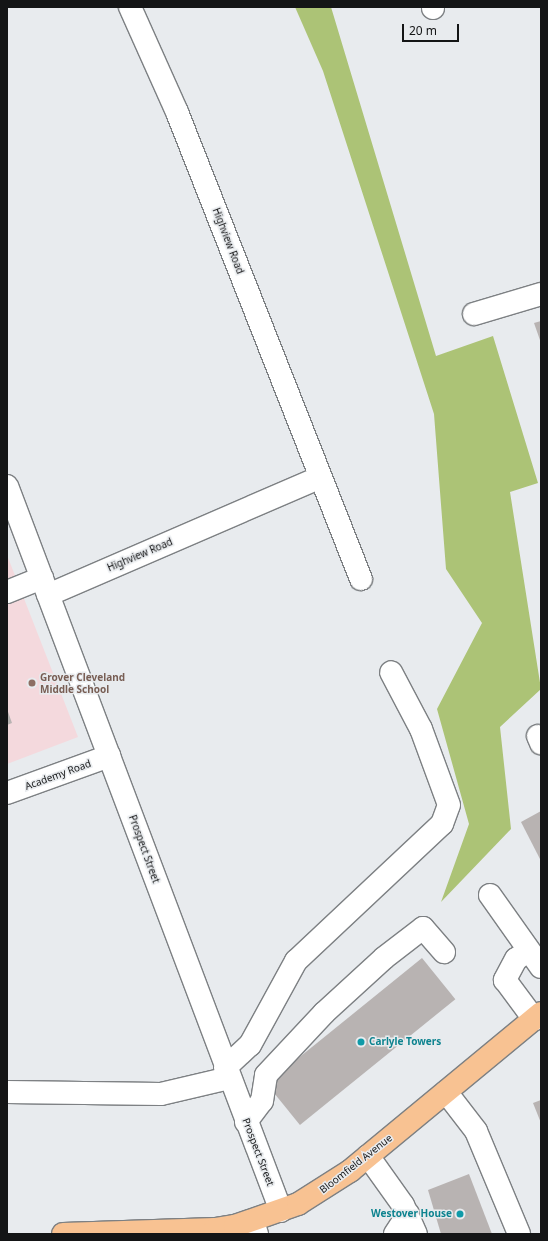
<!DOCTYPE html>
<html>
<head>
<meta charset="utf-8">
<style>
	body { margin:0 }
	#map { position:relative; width:548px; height:1241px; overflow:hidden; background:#e8ebee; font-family:"Noto Sans",sans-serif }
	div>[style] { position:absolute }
	.education>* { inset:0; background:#f4d9dd }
	.forest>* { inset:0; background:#acc376 }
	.building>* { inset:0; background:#b8b3b2; transform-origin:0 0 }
	.roads { filter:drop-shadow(1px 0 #7d8083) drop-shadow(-1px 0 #7d8083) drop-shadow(0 1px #7d8083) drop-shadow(0 -1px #7d8083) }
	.minor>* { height:22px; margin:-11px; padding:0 11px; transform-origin:11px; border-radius:11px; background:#fff }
	.major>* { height:22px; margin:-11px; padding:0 11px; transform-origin:11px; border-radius:11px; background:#f8c292 }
	.dots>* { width:11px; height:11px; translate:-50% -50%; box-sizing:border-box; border:2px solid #e8ebee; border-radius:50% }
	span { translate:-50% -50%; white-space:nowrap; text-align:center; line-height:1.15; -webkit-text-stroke:3px #e8ebee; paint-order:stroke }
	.street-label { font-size:10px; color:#141516 }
	.education-label { font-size:10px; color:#785e54; font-weight:700 }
	.left { translate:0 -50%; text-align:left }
	.culture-label { font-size:10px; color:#0d838f; font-weight:700 }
	.right { translate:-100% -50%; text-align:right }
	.frame { position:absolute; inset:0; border:8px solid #141516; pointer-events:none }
	.scale { position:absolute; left:402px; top:24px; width:57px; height:18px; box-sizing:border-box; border:2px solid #141516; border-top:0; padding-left:5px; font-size:12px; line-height:14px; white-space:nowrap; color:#141516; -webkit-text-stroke:3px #e8ebee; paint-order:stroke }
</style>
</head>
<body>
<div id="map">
	<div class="education">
		<div style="clip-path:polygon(7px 555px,78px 737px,7px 764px)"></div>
	</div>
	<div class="forest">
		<div style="clip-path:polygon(295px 7px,331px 7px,436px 356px,493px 336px,538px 483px,510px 492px,541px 689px,500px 727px,511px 829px,441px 902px,469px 824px,437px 709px,482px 623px,446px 569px,434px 414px,323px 71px)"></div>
	</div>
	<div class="building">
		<div style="clip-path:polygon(541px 321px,541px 343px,534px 323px)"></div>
		<div style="clip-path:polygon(7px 709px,12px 723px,7px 725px)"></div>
		<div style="clip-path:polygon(541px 811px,541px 861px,521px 822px)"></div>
		<div style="left:422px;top:958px;width:53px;height:200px;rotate:51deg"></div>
		<div style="clip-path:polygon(541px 1100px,541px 1123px,533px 1103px)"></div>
		<div style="clip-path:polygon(469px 1174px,492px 1234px,441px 1234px,428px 1190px)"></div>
	</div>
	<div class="roads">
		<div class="minor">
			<div style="left:130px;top:7px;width:115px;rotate:65.9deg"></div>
			<div style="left:177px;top:112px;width:502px;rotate:68.5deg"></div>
			<div style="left:433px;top:7px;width:1px;rotate:90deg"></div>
			<div style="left:474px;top:314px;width:70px;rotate:-16.6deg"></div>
			<div style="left:7px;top:486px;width:775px;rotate:69.3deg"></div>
			<div style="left:7px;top:592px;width:38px;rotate:-22deg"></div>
			<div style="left:48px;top:595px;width:297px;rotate:-23.4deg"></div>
			<div style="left:538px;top:736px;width:8px;rotate:67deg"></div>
			<div style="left:7px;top:793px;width:109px;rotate:-19.9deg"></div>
			<div style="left:490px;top:895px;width:88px;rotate:54.7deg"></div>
			<div style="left:528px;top:951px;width:14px;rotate:146deg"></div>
			<div style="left:516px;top:959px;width:24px;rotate:118deg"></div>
			<div style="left:505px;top:980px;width:49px;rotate:53.4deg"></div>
			<div style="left:225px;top:1068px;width:34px;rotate:-43deg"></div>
			<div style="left:250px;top:1045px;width:96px;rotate:-61.3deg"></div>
			<div style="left:296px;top:961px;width:200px;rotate:-43.2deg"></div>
			<div style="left:442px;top:824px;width:20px;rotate:-70deg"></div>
			<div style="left:449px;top:805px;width:81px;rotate:-110.2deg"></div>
			<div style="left:421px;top:729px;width:64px;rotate:-117.8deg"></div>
			<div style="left:7px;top:1092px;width:154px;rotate:0.7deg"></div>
			<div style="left:161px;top:1094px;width:70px;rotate:-13.2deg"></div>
			<div style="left:446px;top:1092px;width:49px;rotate:52.4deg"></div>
			<div style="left:476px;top:1131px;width:112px;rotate:67.3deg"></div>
			<div style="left:246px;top:1122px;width:26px;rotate:-53deg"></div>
			<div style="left:262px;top:1101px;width:26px;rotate:-81deg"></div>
			<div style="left:266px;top:1075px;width:85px;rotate:-46.9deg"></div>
			<div style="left:324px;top:1013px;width:81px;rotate:-42.5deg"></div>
			<div style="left:384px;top:958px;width:49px;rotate:-37.6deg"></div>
			<div style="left:423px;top:928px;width:32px;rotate:49deg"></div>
			<div style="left:368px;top:1156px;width:60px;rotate:54.5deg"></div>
			<div style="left:403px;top:1205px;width:32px;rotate:66deg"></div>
			<div style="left:253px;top:1221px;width:14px;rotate:73deg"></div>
			<div style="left:395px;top:1234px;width:24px;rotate:-57deg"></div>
		</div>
		<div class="major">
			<div style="left:63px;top:1234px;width:152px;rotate:-1.9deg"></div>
			<div style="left:215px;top:1229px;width:20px;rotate:-9deg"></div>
			<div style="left:235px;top:1226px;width:67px;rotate:-19.2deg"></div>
			<div style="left:298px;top:1204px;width:62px;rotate:-32.4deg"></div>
			<div style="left:350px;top:1171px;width:248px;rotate:-39.6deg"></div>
		</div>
	</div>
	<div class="dots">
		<div style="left:32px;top:683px;background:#8d6e63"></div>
		<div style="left:361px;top:1042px;background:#0f9aa8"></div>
		<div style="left:460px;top:1214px;background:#0f9aa8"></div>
	</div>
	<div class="street-label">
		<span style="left:228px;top:241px;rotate:69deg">Highview Road</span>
		<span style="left:140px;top:555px;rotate:-23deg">Highview Road</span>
		<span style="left:58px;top:775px;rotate:-20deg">Academy Road</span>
		<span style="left:144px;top:849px;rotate:70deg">Prospect Street</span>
		<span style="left:258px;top:1152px;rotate:69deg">Prospect Street</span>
		<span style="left:356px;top:1164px;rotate:-38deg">Bloomfield Avenue</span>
	</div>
	<div class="education-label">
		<span class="left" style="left:40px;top:683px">Grover Cleveland<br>Middle School</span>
	</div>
	<div class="culture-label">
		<span class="left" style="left:369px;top:1042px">Carlyle Towers</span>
		<span class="right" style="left:452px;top:1214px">Westover House</span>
	</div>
	<div class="frame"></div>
	<div class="scale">20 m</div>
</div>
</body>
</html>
